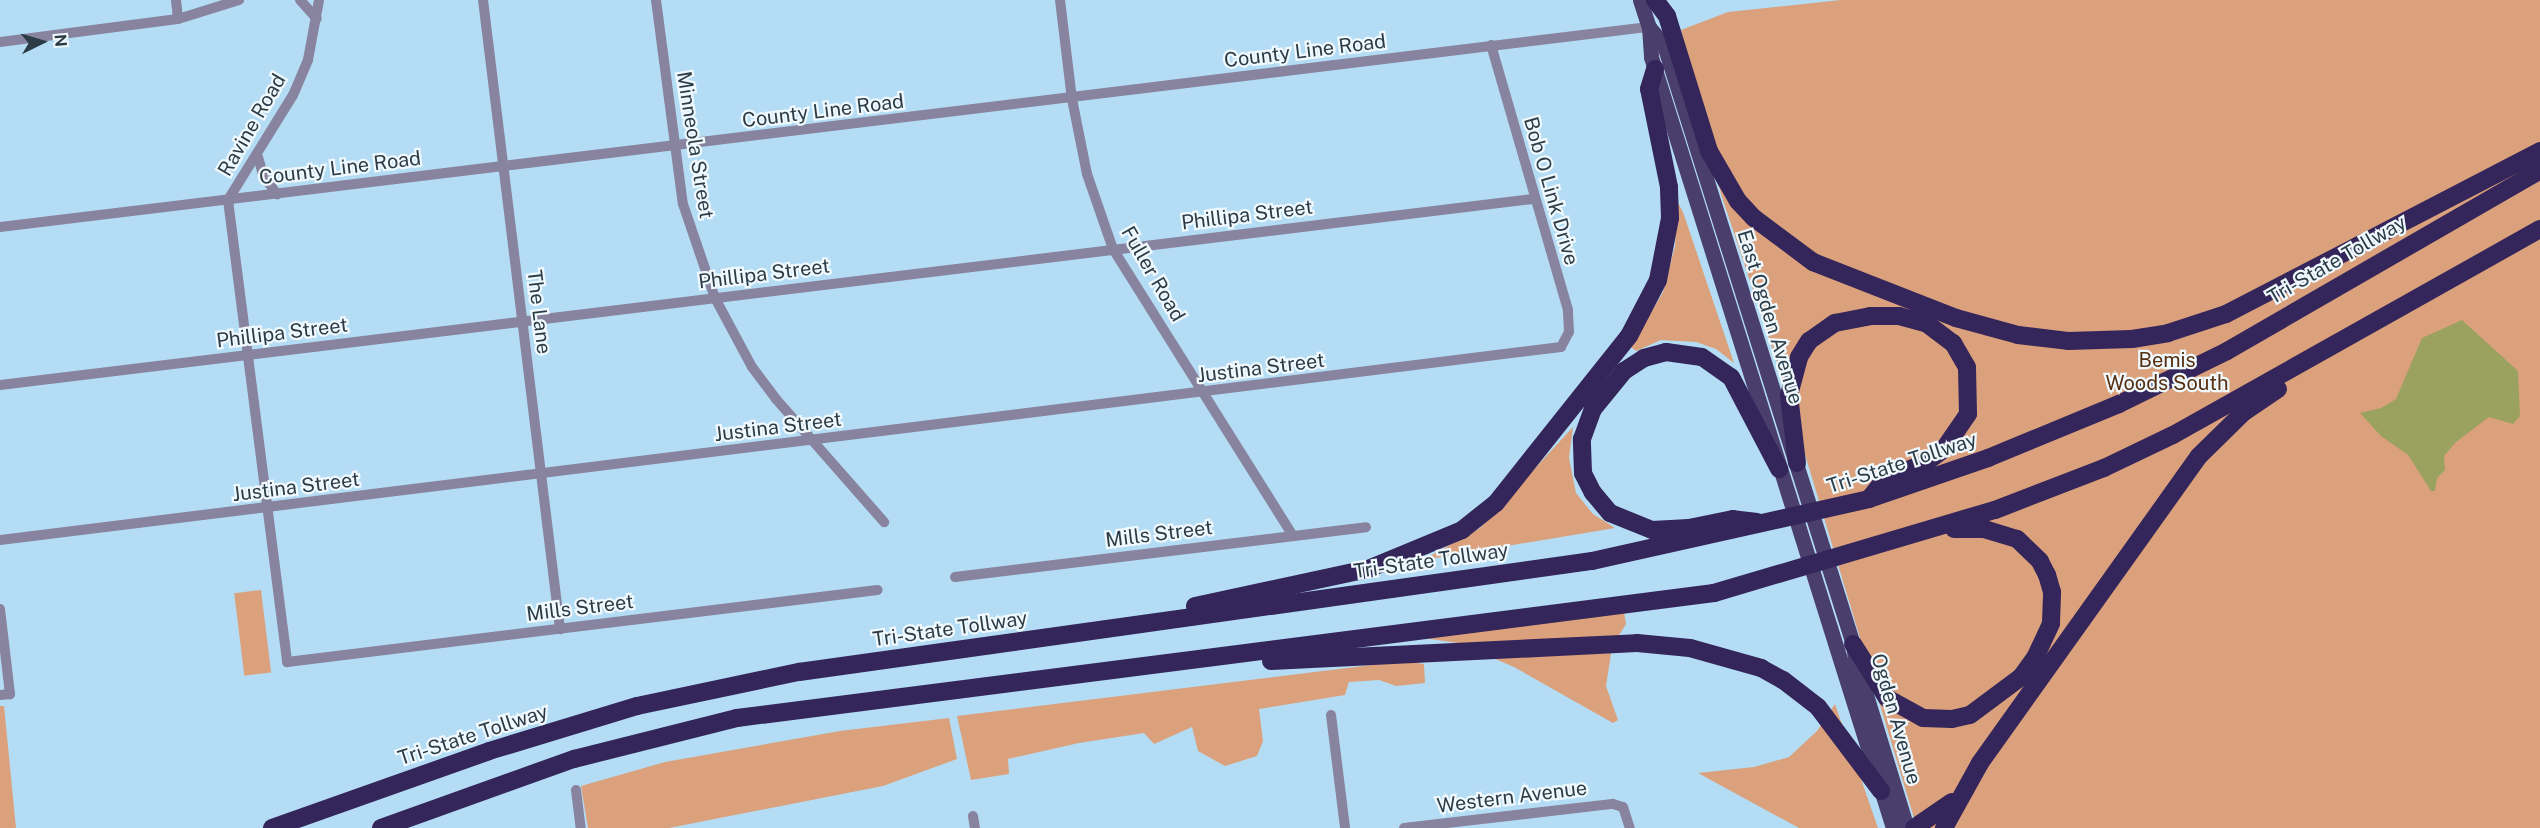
<!DOCTYPE html>
<html>
<head>
<meta charset="utf-8">
<style>
	body { margin:0 }
	#map { position:relative; width:2540px; height:828px; overflow:hidden; background:#b4ddf5; font-family:"Public Sans",sans-serif }
	div>[style] { position:absolute }
	.green>* { inset:0; background:#dba17c; transform-origin:0 0 }
	.water>* { inset:0; background:#9ba25f }
	.minor>* { height:10px; margin:-5px; padding:0 5px; transform-origin:5px; border-radius:5px; background:#88839e }
	.primary>* { height:15px; margin:-7.5px; padding:0 7.5px; transform-origin:7.5px; border-radius:7.5px; background:#493e6c }
	.motorway>* { height:18px; margin:-9px; padding:0 9px; transform-origin:9px; border-radius:9px; background:#34255a }
	span { translate:-50% -50%; white-space:nowrap; text-align:center; line-height:1.15; -webkit-text-stroke:4.5px #f0f9fd; paint-order:stroke }
	.street-label { font-size:20px; color:#2c3c46 }
	.park-label { font-size:20px; color:#562e10 }
	.north { position:absolute; left:12px; top:12px; width:60px; height:60px; -webkit-text-stroke:4px #f0f9fd; paint-order:stroke; rotate:85deg; font-size:16px; font-weight:700; line-height:24px; text-align:center; color:#2c3c46 }
	.north::after { content:''; display:block; margin:auto; width:21px; height:27px; background:#2c3c46; clip-path:polygon(50% 0,100% 100%,50% 72%,0 100%) }
</style>
</head>
<body>
<div id="map">
	<div class="green">
		<div style="clip-path:polygon(1841px 0,2540px 0,2540px 828px,1917px 828px,1780px 371px,1721px 194px,1681px 30px,1728px 12px)"></div>
		<div style="clip-path:polygon(1677px 201px,1683px 212px,1734px 363px,1716px 349px,1696px 342px,1661px 340px,1636px 351px,1631px 347px,1663px 292px,1675px 246px)"></div>
		<div style="clip-path:polygon(1573px 427px,1569px 458px,1576px 493px,1593px 514px,1615px 528px,1423px 560px,1480px 528px)"></div>
		<div style="left:261px;top:590px;width:83px;height:27px;rotate:83deg"></div>
		<div style="clip-path:polygon(1624px 612px,1626px 624px,1612px 647px,1606px 686px,1618px 720px,1613px 723px,1514px 667px,1458px 643px,1416px 637px)"></div>
		<div style="clip-path:polygon(1404px 661px,1424px 664px,1425px 683px,1396px 686px,1379px 680px,1349px 682px,1345px 695px,1259px 709px,1263px 741px,1257px 756px,1225px 766px,1198px 751px,1192px 727px,1154px 744px,1144px 733px,1079px 743px,1008px 759px,1009px 774px,971px 780px,957px 716px)"></div>
		<div style="clip-path:polygon(1835px 704px,1878px 828px,1799px 828px,1698px 773px,1754px 767px,1789px 757px,1817px 731px)"></div>
		<div style="clip-path:polygon(0 706px,4px 706px,16px 828px,0 828px)"></div>
		<div style="clip-path:polygon(949px 718px,957px 759px,883px 786px,669px 828px,588px 828px,581px 786px,665px 762px,840px 731px)"></div>
	</div>
	<div class="water">
		<div style="clip-path:polygon(2462px 320px,2518px 371px,2520px 416px,2513px 424px,2489px 417px,2456px 442px,2444px 456px,2445px 470px,2437px 478px,2435px 491px,2431px 491px,2408px 455px,2381px 436px,2360px 413px,2381px 408px,2396px 399px,2422px 338px)"></div>
	</div>
	<div class="minor">
		<div style="left:176px;top:0;width:19px;rotate:84deg"></div>
		<div style="left:300px;top:0;width:25px;rotate:48deg"></div>
		<div style="left:319px;top:0;width:61px;rotate:100.4deg"></div>
		<div style="left:308px;top:60px;width:38px;rotate:113deg"></div>
		<div style="left:293px;top:95px;width:123px;rotate:121.8deg"></div>
		<div style="left:228px;top:200px;width:466px;rotate:82.7deg"></div>
		<div style="left:287px;top:662px;width:595px;rotate:-6.95deg"></div>
		<div style="left:483px;top:0;width:634px;rotate:83.02deg"></div>
		<div style="left:656px;top:0;width:206px;rotate:82.5deg"></div>
		<div style="left:683px;top:204px;width:99px;rotate:71.2deg"></div>
		<div style="left:715px;top:298px;width:78px;rotate:61.8deg"></div>
		<div style="left:752px;top:367px;width:40px;rotate:53deg"></div>
		<div style="left:776px;top:399px;width:164px;rotate:48.7deg"></div>
		<div style="left:1060px;top:0;width:100px;rotate:83.1deg"></div>
		<div style="left:1072px;top:99px;width:76px;rotate:78.7deg"></div>
		<div style="left:1087px;top:174px;width:79px;rotate:70.9deg"></div>
		<div style="left:1113px;top:249px;width:339px;rotate:57.9deg"></div>
		<div style="left:0;top:42px;width:179px;rotate:-7.4deg"></div>
		<div style="left:178px;top:19px;width:64px;rotate:-17.3deg"></div>
		<div style="left:258px;top:157px;width:19px;rotate:74deg"></div>
		<div style="left:263px;top:175px;width:24px;rotate:54deg"></div>
		<div style="left:0;top:227px;width:1661px;rotate:-6.92deg"></div>
		<div style="left:0;top:385px;width:1544px;rotate:-6.92deg"></div>
		<div style="left:0;top:540px;width:1573px;rotate:-7.05deg"></div>
		<div style="left:1561px;top:347px;width:17px;rotate:-62deg"></div>
		<div style="left:1569px;top:332px;width:22px;rotate:-93deg"></div>
		<div style="left:1568px;top:310px;width:276px;rotate:-106.2deg"></div>
		<div style="left:955px;top:577px;width:414px;rotate:-6.9deg"></div>
		<div style="left:0;top:609px;width:86px;rotate:83.3deg"></div>
		<div style="left:10px;top:694px;width:10px;rotate:174deg"></div>
		<div style="left:1331px;top:715px;width:114px;rotate:82.9deg"></div>
		<div style="left:576px;top:790px;width:38px;rotate:83deg"></div>
		<div style="left:973px;top:816px;width:12px;rotate:81deg"></div>
		<div style="left:1404px;top:828px;width:210px;rotate:-6.6deg"></div>
		<div style="left:1613px;top:804px;width:10px;rotate:17deg"></div>
		<div style="left:1623px;top:807px;width:22px;rotate:72deg"></div>
	</div>
	<div class="primary">
		<div style="left:1640px;top:0;width:28px;rotate:72deg"></div>
		<div style="left:1649px;top:27px;width:30px;rotate:86deg"></div>
		<div style="left:1651px;top:57px;width:808px;rotate:72.57deg"></div>
		<div style="left:1649px;top:27px;width:23px;rotate:50deg"></div>
		<div style="left:1664px;top:45px;width:628px;rotate:72.49deg"></div>
		<div style="left:1853px;top:644px;width:15px;rotate:82deg"></div>
		<div style="left:1855px;top:659px;width:177px;rotate:72.9deg"></div>
	</div>
	<div class="motorway">
		<div style="left:1655px;top:0;width:20px;rotate:53deg"></div>
		<div style="left:1667px;top:16px;width:141px;rotate:72.7deg"></div>
		<div style="left:1709px;top:151px;width:58px;rotate:59.9deg"></div>
		<div style="left:1738px;top:201px;width:23px;rotate:47deg"></div>
		<div style="left:1754px;top:218px;width:74px;rotate:36.7deg"></div>
		<div style="left:1813px;top:262px;width:154px;rotate:21.4deg"></div>
		<div style="left:1956px;top:318px;width:64px;rotate:15.3deg"></div>
		<div style="left:2018px;top:335px;width:50px;rotate:6.8deg"></div>
		<div style="left:2068px;top:341px;width:64px;rotate:-1.8deg"></div>
		<div style="left:2132px;top:339px;width:36px;rotate:-9deg"></div>
		<div style="left:2168px;top:333px;width:61px;rotate:-18.1deg"></div>
		<div style="left:2226px;top:314px;width:354px;rotate:-27.4deg"></div>
		<div style="left:1797px;top:463px;width:68px;rotate:-96.7deg"></div>
		<div style="left:1789px;top:395px;width:39px;rotate:-75deg"></div>
		<div style="left:1799px;top:357px;width:19px;rotate:-58deg"></div>
		<div style="left:1809px;top:341px;width:32px;rotate:-35deg"></div>
		<div style="left:1835px;top:323px;width:36px;rotate:-11deg"></div>
		<div style="left:1870px;top:316px;width:29px"></div>
		<div style="left:1899px;top:316px;width:28px;rotate:15deg"></div>
		<div style="left:1926px;top:323px;width:34px;rotate:37deg"></div>
		<div style="left:1953px;top:343px;width:28px;rotate:60deg"></div>
		<div style="left:1967px;top:367px;width:47px;rotate:88.8deg"></div>
		<div style="left:1968px;top:414px;width:42px;rotate:124.4deg"></div>
		<div style="left:1944px;top:449px;width:21px;rotate:143deg"></div>
		<div style="left:1927px;top:462px;width:47px;rotate:157.3deg"></div>
		<div style="left:1884px;top:480px;width:24px;rotate:128deg"></div>
		<div style="left:1757px;top:522px;width:24px;rotate:-173deg"></div>
		<div style="left:1733px;top:519px;width:45px;rotate:168.4deg"></div>
		<div style="left:1689px;top:528px;width:37px;rotate:177deg"></div>
		<div style="left:1652px;top:530px;width:45px;rotate:-158deg"></div>
		<div style="left:1610px;top:513px;width:26px;rotate:-130deg"></div>
		<div style="left:1593px;top:493px;width:22px;rotate:-117deg"></div>
		<div style="left:1583px;top:473px;width:34px;rotate:-92deg"></div>
		<div style="left:1582px;top:439px;width:32px;rotate:-70deg"></div>
		<div style="left:1593px;top:409px;width:49px;rotate:-50.8deg"></div>
		<div style="left:1624px;top:371px;width:24px;rotate:-33deg"></div>
		<div style="left:1644px;top:358px;width:23px;rotate:-15deg"></div>
		<div style="left:1666px;top:352px;width:36px;rotate:8deg"></div>
		<div style="left:1702px;top:357px;width:35px;rotate:35deg"></div>
		<div style="left:1731px;top:377px;width:104px;rotate:62.4deg"></div>
		<div style="left:1195px;top:606px;width:177px;rotate:-12.1deg"></div>
		<div style="left:1368px;top:569px;width:102px;rotate:-22.5deg"></div>
		<div style="left:1462px;top:530px;width:43px;rotate:-38.5deg"></div>
		<div style="left:1496px;top:503px;width:213px;rotate:-51.5deg"></div>
		<div style="left:1629px;top:336px;width:63px;rotate:-62.6deg"></div>
		<div style="left:1658px;top:280px;width:63px;rotate:-79deg"></div>
		<div style="left:1670px;top:218px;width:31px;rotate:-92deg"></div>
		<div style="left:1669px;top:187px;width:100px;rotate:-101.5deg"></div>
		<div style="left:1649px;top:89px;width:21px;rotate:-73deg"></div>
		<div style="left:1853px;top:644px;width:64px;rotate:57.8deg"></div>
		<div style="left:1887px;top:698px;width:41px;rotate:29.1deg"></div>
		<div style="left:1923px;top:718px;width:29px;rotate:2deg"></div>
		<div style="left:1952px;top:719px;width:18px;rotate:-13deg"></div>
		<div style="left:1970px;top:715px;width:64px;rotate:-36.7deg"></div>
		<div style="left:2021px;top:677px;width:24px;rotate:-54deg"></div>
		<div style="left:2035px;top:658px;width:38px;rotate:-65deg"></div>
		<div style="left:2051px;top:623px;width:31px;rotate:-88deg"></div>
		<div style="left:2052px;top:592px;width:18px;rotate:-106deg"></div>
		<div style="left:2047px;top:575px;width:16px;rotate:-117deg"></div>
		<div style="left:2040px;top:561px;width:32px;rotate:-136deg"></div>
		<div style="left:2017px;top:539px;width:34px;rotate:-163deg"></div>
		<div style="left:1984px;top:529px;width:30px;rotate:180deg"></div>
		<div style="left:1271px;top:661px;width:366px;rotate:-2.8deg"></div>
		<div style="left:1637px;top:643px;width:53px;rotate:5.4deg"></div>
		<div style="left:1690px;top:648px;width:74px;rotate:15.7deg"></div>
		<div style="left:1761px;top:668px;width:25px;rotate:29deg"></div>
		<div style="left:1783px;top:680px;width:44px;rotate:37.6deg"></div>
		<div style="left:1818px;top:707px;width:105px;rotate:53.1deg"></div>
		<div style="left:272px;top:828px;width:230px;rotate:-19.5deg"></div>
		<div style="left:489px;top:751px;width:155px;rotate:-16.9deg"></div>
		<div style="left:637px;top:706px;width:166px;rotate:-11.9deg"></div>
		<div style="left:799px;top:672px;width:801px;rotate:-7.97deg"></div>
		<div style="left:1592px;top:561px;width:284px;rotate:-12.6deg"></div>
		<div style="left:1869px;top:499px;width:126px;rotate:-19deg"></div>
		<div style="left:1988px;top:458px;width:142px;rotate:-22.4deg"></div>
		<div style="left:2119px;top:404px;width:120px;rotate:-26.1deg"></div>
		<div style="left:2227px;top:351px;width:362px;rotate:-30deg"></div>
		<div style="left:381px;top:828px;width:205px;rotate:-19.7deg"></div>
		<div style="left:574px;top:759px;width:168px;rotate:-14.1deg"></div>
		<div style="left:737px;top:718px;width:985px;rotate:-7.29deg"></div>
		<div style="left:1714px;top:593px;width:293px;rotate:-16.5deg"></div>
		<div style="left:1995px;top:510px;width:117px;rotate:-21.1deg"></div>
		<div style="left:2104px;top:468px;width:76px;rotate:-25.6deg"></div>
		<div style="left:2173px;top:435px;width:421px;rotate:-29.3deg"></div>
		<div style="left:1914px;top:828px;width:46px;rotate:-34.4deg"></div>
		<div style="left:1944px;top:828px;width:74px;rotate:-61deg"></div>
		<div style="left:1980px;top:763px;width:377px;rotate:-54.5deg"></div>
		<div style="left:2199px;top:456px;width:63px;rotate:-44.4deg"></div>
		<div style="left:2244px;top:412px;width:41px;rotate:-34.1deg"></div>
	</div>
	<div class="street-label">
		<span style="left:1305px;top:51px;rotate:-7deg">County Line Road</span>
		<span style="left:823px;top:111px;rotate:-7deg">County Line Road</span>
		<span style="left:252px;top:125px;rotate:-60deg">Ravine Road</span>
		<span style="left:695px;top:145px;rotate:81deg">Minneola Street</span>
		<span style="left:340px;top:168px;rotate:-7deg">County Line Road</span>
		<span style="left:1551px;top:191px;rotate:74deg">Bob O Link Drive</span>
		<span style="left:1247px;top:215px;rotate:-7deg">Phillipa Street</span>
		<span style="left:2337px;top:260px;rotate:-30deg">Tri-State Tollway</span>
		<span style="left:764px;top:274px;rotate:-7deg">Phillipa Street</span>
		<span style="left:1153px;top:274px;rotate:60deg">Fuller Road</span>
		<span style="left:539px;top:312px;rotate:83deg">The Lane</span>
		<span style="left:1770px;top:317px;rotate:73deg">East Ogden Avenue</span>
		<span style="left:282px;top:333px;rotate:-7deg">Phillipa Street</span>
		<span style="left:1261px;top:368px;rotate:-7deg">Justina Street</span>
		<span style="left:778px;top:427px;rotate:-7deg">Justina Street</span>
		<span style="left:1902px;top:463px;rotate:-18deg">Tri-State Tollway</span>
		<span style="left:296px;top:487px;rotate:-7deg">Justina Street</span>
		<span style="left:1159px;top:534px;rotate:-7deg">Mills Street</span>
		<span style="left:1431px;top:561px;rotate:-8deg">Tri-State Tollway</span>
		<span style="left:580px;top:608px;rotate:-7deg">Mills Street</span>
		<span style="left:950px;top:629px;rotate:-8deg">Tri-State Tollway</span>
		<span style="left:1896px;top:719px;rotate:74deg">Ogden Avenue</span>
		<span style="left:473px;top:735px;rotate:-18deg">Tri-State Tollway</span>
		<span style="left:1512px;top:797px;rotate:-7deg">Western Avenue</span>
	</div>
	<div class="park-label">
		<span style="left:2167px;top:372px">Bemis<br>Woods South</span>
	</div>
	<div class="north">N</div>
</div>
</body>
</html>
